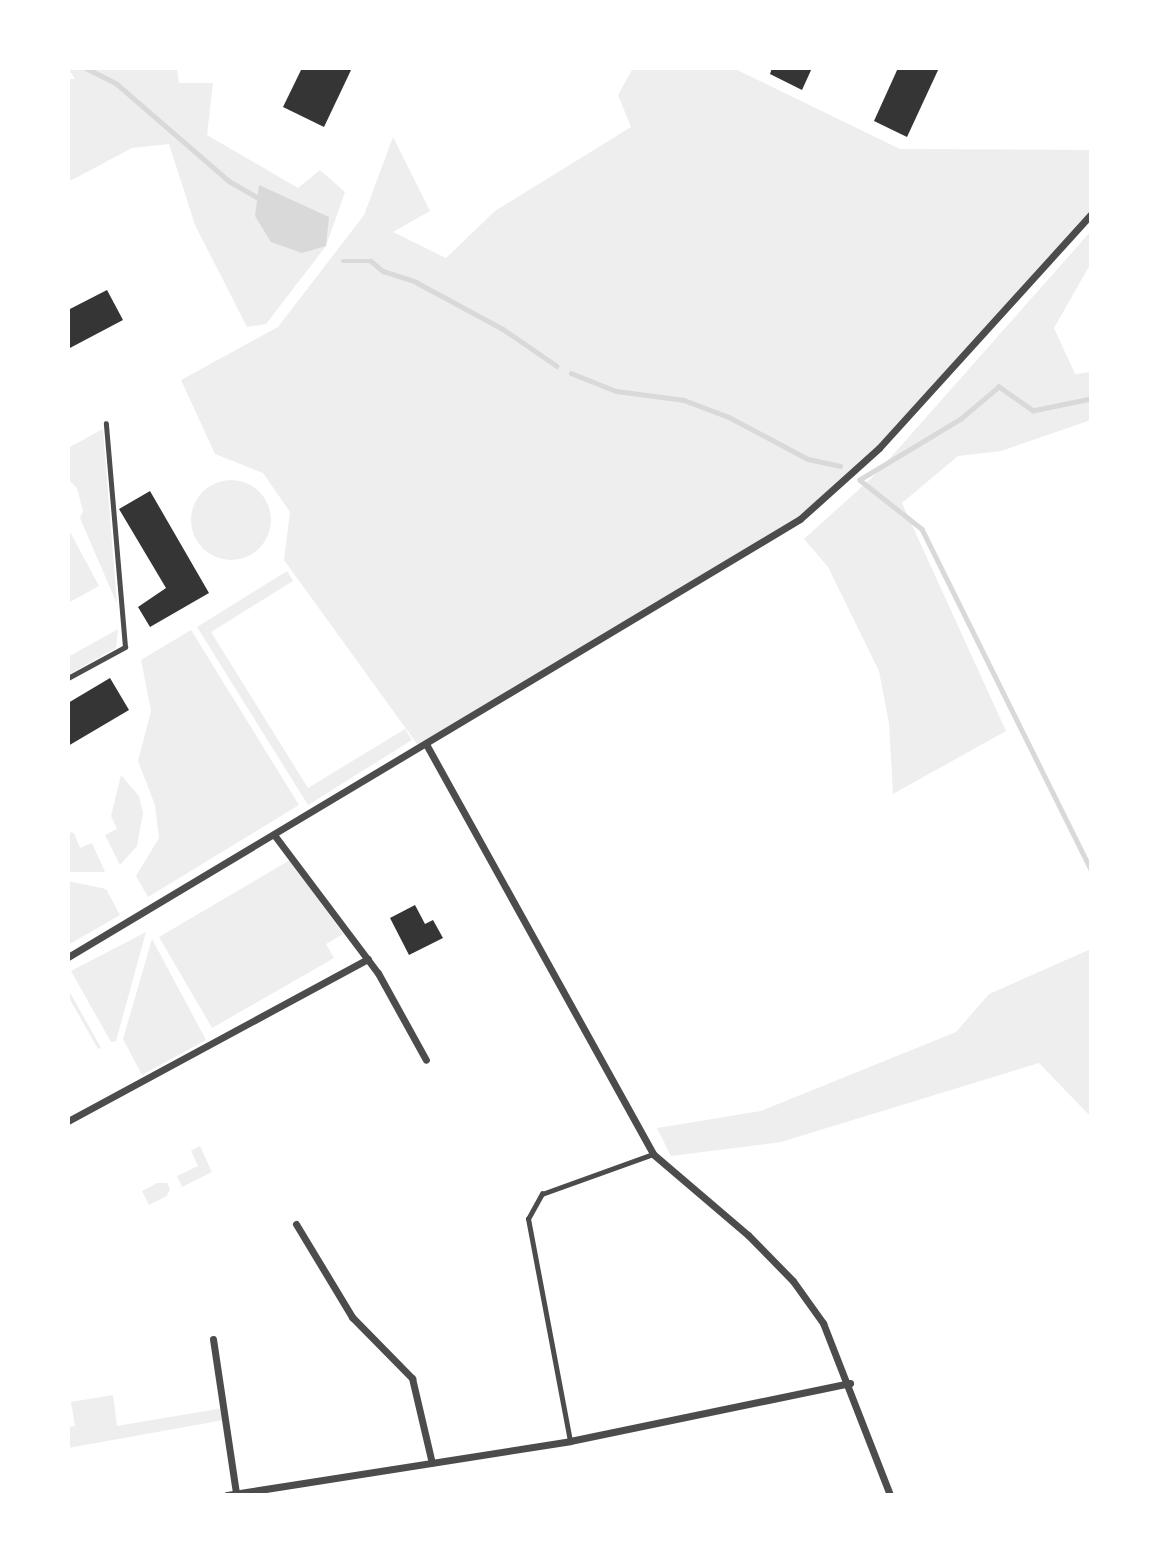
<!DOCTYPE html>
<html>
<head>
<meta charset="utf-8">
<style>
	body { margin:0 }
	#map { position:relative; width:1159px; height:1563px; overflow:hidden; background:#fff; font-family:Barlow,sans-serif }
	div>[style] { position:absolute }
	.green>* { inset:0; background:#eee }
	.round { border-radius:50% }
	.water>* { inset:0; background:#d9d9d9 }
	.stream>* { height:4.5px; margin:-2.25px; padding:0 2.25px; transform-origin:2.25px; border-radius:2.25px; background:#d9d9d9 }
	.building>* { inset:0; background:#353535 }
	.service>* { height:4.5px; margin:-2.25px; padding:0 2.25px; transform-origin:2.25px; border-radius:2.25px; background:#4c4c4c }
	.minor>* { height:7px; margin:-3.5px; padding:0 3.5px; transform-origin:3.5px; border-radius:3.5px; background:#4c4c4c }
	span { translate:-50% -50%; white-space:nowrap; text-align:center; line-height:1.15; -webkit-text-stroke:5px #fff; paint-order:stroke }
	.frame { position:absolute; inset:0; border:70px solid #fff; pointer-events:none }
</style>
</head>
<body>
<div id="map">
	<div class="green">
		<div style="clip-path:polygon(68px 68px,177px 68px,179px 83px,213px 83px,207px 135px,298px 188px,320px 170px,345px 192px,326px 246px,266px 324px,247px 327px,195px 225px,169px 144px,132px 148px,68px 182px,68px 79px,75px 79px)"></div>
		<div style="clip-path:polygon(633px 68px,733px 68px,900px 149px,1091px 150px,1091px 214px,879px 448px,800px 519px,420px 748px,284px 560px,290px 512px,263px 473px,215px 454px,181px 380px,278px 327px,364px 215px,393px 137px,430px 211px,393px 232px,446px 258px,495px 211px,631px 127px,618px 95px)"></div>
		<div style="clip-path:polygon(1091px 231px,1091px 263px,1054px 328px,1075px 374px,1091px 372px,1091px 420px,1001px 451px,958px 456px,902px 503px,1006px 731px,893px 794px,889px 723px,879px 671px,828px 567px,804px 539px,876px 474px)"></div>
		<div style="clip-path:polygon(103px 429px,117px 604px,80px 518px,83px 511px,77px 488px,68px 479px,68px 448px)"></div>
		<div class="round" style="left:191px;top:480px;width:80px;height:80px"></div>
		<div style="clip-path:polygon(68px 528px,99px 586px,68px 603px)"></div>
		<div style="clip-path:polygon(287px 571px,293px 581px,211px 632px,308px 788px,405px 729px,412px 740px,308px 805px,197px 627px)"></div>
		<div style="clip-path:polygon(118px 629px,116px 648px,68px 675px,68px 657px)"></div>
		<div style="clip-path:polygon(191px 630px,299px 805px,148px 897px,136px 876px,159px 838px,155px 805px,138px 761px,151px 711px,141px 660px)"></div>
		<div style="clip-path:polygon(121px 775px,139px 796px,143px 813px,137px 846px,120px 865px,105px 835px,117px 829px,111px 816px)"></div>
		<div style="clip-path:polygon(68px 832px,74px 833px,80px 848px,92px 843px,105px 872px,68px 872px)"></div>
		<div style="clip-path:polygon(290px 860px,343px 934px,326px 944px,334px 958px,212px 1028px,159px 937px)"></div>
		<div style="clip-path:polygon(68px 881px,106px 889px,120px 915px,68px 945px)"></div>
		<div style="clip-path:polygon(146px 932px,116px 1041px,111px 1042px,71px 971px)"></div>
		<div style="clip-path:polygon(152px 939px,206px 1040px,142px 1075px,123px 1039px)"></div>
		<div style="clip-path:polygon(1091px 949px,1091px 1117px,1039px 1063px,781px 1142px,671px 1156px,657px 1128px,761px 1111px,956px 1032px,989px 994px)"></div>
		<div style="clip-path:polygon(68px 989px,101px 1048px,98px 1049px,68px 996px)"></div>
		<div style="clip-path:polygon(200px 1146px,212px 1172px,182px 1187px,177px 1176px,198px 1166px,191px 1151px)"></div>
		<div style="clip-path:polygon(157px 1183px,167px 1183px,170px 1189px,167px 1196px,149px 1205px,142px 1191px)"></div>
		<div style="clip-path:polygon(113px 1395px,117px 1426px,223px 1408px,224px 1420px,68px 1448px,68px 1427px,75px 1426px,71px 1402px)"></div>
	</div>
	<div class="water">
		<div style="clip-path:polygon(259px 185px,329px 217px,326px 246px,302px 253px,271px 242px,255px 216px)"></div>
	</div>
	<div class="stream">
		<div style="left:86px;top:68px;width:35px;rotate:27deg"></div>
		<div style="left:117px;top:84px;width:148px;rotate:40.9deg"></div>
		<div style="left:229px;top:181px;width:34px;rotate:30deg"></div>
		<div style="left:343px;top:261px;width:28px"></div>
		<div style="left:371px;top:261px;width:16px;rotate:40deg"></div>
		<div style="left:383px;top:271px;width:35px;rotate:18deg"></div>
		<div style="left:416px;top:282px;width:99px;rotate:28.4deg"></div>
		<div style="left:503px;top:329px;width:65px;rotate:34.4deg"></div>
		<div style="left:571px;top:373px;width:48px;rotate:21.8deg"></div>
		<div style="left:616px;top:391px;width:69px;rotate:7.5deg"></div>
		<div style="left:684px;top:400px;width:48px;rotate:20.7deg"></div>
		<div style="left:729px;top:417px;width:89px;rotate:28deg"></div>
		<div style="left:808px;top:459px;width:33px;rotate:12deg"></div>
		<div style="left:1091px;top:399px;width:59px;rotate:168.3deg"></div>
		<div style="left:1033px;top:411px;width:42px;rotate:-144.8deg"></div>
		<div style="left:999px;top:387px;width:50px;rotate:139.9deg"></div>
		<div style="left:961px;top:419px;width:118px;rotate:148.9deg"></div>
		<div style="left:860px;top:480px;width:79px;rotate:38.3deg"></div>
		<div style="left:922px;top:529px;width:380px;rotate:63.6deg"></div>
	</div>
	<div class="building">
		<div style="clip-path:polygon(302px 68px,352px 68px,324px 127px,283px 107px)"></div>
		<div style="clip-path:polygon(772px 68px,812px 68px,802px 90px,770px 74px)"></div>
		<div style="clip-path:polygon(898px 68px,939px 68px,907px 137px,874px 121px)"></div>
		<div style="clip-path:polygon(107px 290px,123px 320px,68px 349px,68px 310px)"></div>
		<div style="clip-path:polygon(150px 491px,209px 593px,150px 627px,138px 607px,166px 588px,119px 509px)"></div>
		<div style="clip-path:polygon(110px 678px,129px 710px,68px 746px,68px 703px)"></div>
		<div style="clip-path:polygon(415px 905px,425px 924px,433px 920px,443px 938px,409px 955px,390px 918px)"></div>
	</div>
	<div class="service">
		<div style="left:68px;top:678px;width:65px;rotate:-28.5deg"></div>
		<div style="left:125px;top:647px;width:224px;rotate:-94.9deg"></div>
		<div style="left:570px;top:1441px;width:226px;rotate:-100.7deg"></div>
		<div style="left:528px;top:1219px;width:29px;rotate:-61deg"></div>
		<div style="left:542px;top:1194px;width:118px;rotate:-19.8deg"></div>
	</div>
	<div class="minor">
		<div style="left:426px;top:744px;width:469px;rotate:61deg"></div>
		<div style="left:653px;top:1154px;width:125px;rotate:40.5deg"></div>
		<div style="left:748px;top:1235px;width:64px;rotate:45.6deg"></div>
		<div style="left:793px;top:1281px;width:52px;rotate:54.5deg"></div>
		<div style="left:823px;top:1323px;width:185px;rotate:68.7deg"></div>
		<div style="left:275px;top:836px;width:171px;rotate:53.1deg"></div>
		<div style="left:378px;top:973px;width:99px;rotate:61.1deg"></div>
		<div style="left:68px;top:957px;width:853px;rotate:-30.89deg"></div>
		<div style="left:800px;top:519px;width:106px;rotate:-41.9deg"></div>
		<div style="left:879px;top:448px;width:316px;rotate:-47.8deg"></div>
		<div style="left:68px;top:1121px;width:341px;rotate:-28.4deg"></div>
		<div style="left:296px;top:1224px;width:109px;rotate:58.9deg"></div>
		<div style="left:352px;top:1317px;width:86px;rotate:45.5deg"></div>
		<div style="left:412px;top:1378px;width:87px;rotate:76.8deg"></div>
		<div style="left:213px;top:1339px;width:156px;rotate:81.5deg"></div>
		<div style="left:227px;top:1495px;width:347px;rotate:-8.9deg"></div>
		<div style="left:570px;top:1441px;width:286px;rotate:-11.7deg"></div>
	</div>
	<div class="frame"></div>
</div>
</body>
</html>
